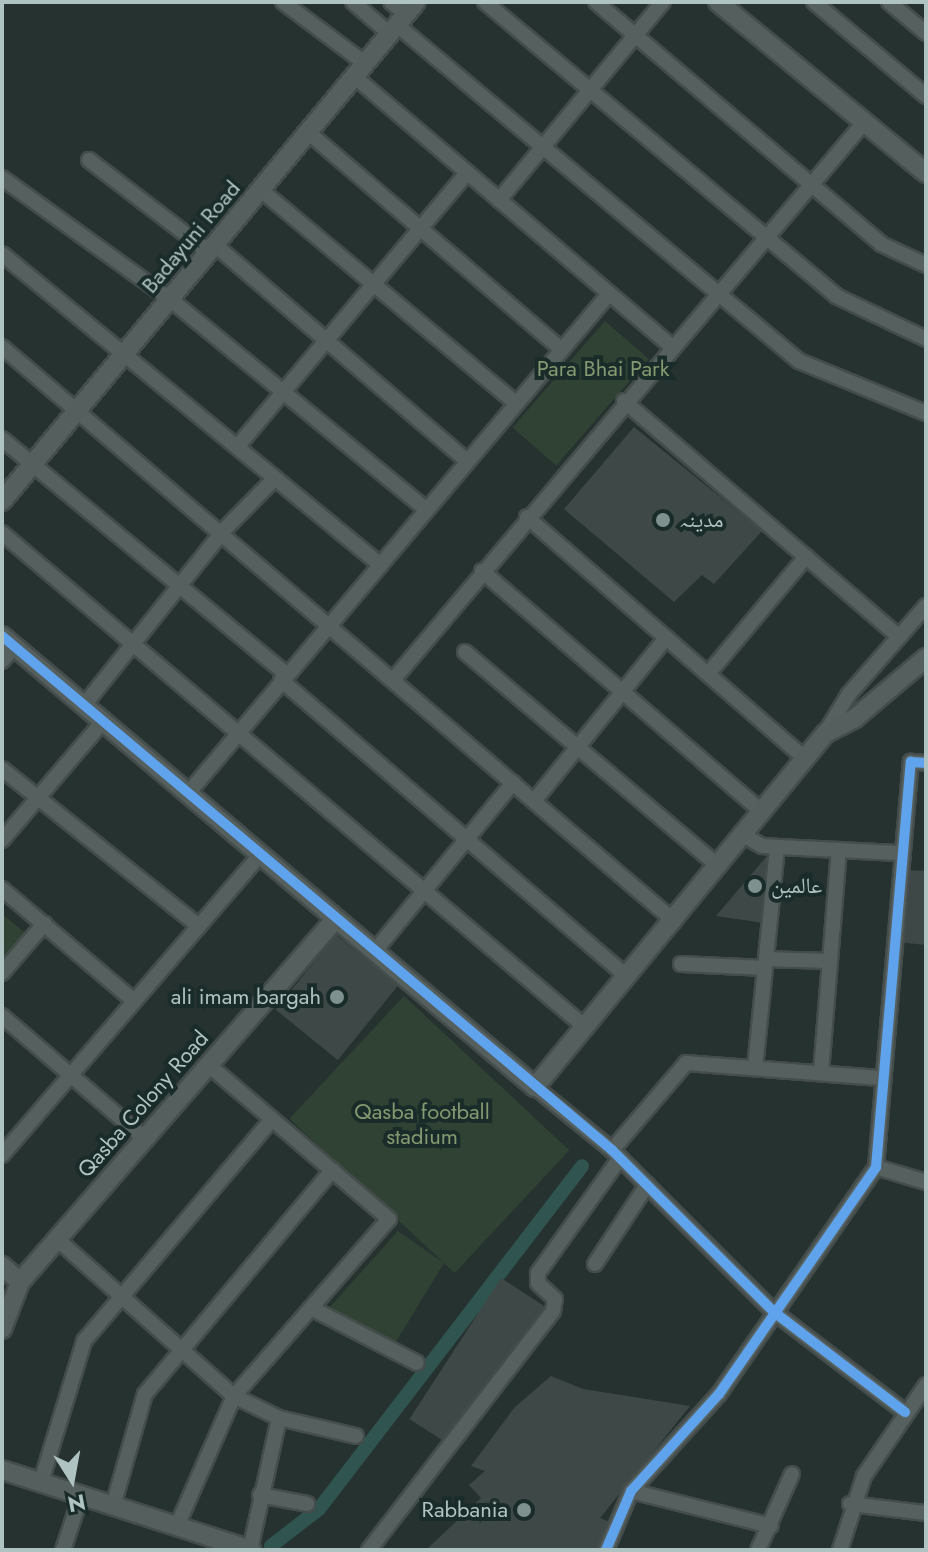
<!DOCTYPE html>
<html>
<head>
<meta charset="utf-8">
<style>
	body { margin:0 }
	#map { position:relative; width:928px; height:1552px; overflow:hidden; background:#263230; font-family:Jost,"Noto Naskh Arabic",sans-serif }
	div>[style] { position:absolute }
	.green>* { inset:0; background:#2f4233; transform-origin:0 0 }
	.canal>* { height:14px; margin:-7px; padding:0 7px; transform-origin:7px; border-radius:7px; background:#30544f }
	.building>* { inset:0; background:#3e4947; transform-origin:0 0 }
	.roads { filter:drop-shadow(2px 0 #444d4b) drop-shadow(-2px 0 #444d4b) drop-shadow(0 2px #444d4b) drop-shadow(0 -2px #444d4b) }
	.street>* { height:14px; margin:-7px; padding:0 7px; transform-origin:7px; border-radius:7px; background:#56615f }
	.secondary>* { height:18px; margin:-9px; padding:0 9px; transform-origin:9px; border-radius:9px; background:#555f5d }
	.cycleway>* { height:10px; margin:-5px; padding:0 5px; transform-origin:5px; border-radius:5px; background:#60a3ed }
	.dots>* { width:22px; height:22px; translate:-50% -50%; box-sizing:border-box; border:4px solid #1a2c2a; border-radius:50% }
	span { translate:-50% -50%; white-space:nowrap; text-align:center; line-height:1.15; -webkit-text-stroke:8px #1a2c2a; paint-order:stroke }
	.street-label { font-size:22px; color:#afc4c2 }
	.park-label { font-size:22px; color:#849970 }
	.poi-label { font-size:22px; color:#afc4c2 }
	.left { translate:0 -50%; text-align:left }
	.right { translate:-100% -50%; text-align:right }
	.frame { position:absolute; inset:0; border:4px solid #afc4c2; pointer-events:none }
	.north { position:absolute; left:32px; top:1440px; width:80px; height:80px; -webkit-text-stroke:6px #1a2c2a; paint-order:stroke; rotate:169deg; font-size:22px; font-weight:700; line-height:32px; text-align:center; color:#afc4c2 }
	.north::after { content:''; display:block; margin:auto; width:28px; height:36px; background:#afc4c2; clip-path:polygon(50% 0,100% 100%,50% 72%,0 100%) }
</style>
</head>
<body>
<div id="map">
	<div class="green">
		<div style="left:605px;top:321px;width:58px;height:141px;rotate:41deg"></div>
		<div style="clip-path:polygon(2px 914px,30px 937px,2px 967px)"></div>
		<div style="left:404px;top:996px;width:226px;height:168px;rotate:43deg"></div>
		<div style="clip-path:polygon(398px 1231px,444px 1263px,391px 1350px,321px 1317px)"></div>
	</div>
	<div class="canal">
		<div style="left:271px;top:1546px;width:61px;rotate:-37.6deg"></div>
		<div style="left:319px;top:1509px;width:432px;rotate:-52.5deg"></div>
	</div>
	<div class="building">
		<div style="clip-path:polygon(634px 427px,762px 531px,714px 584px,702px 575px,674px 602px,564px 509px)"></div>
		<div style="clip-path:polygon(767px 856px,773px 856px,764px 923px,716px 916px)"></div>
		<div style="clip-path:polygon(904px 870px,926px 871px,926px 945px,897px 942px)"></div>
		<div style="left:336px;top:935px;width:80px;height:96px;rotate:39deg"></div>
		<div style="left:501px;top:1278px;width:56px;height:168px;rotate:33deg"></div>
		<div style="clip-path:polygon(551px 1376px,583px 1389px,690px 1406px,600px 1518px,610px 1522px,598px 1550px,426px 1550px,481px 1498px,469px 1485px,485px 1471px,471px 1466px,514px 1408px)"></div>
	</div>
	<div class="roads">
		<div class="street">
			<div style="left:283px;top:2px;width:104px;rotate:36.8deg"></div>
			<div style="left:353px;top:2px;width:49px;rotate:40.9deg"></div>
			<div style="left:391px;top:2px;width:19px;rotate:39deg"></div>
			<div style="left:485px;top:2px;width:458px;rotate:39.9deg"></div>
			<div style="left:836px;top:296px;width:100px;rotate:25.5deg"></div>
			<div style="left:596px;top:2px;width:374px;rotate:40.3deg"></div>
			<div style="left:881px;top:244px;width:50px;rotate:25deg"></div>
			<div style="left:814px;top:2px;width:146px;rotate:40deg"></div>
			<div style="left:889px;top:2px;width:48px;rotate:40deg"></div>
			<div style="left:397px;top:25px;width:524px;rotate:39.89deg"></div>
			<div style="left:799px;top:361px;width:137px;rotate:22.3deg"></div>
			<div style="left:355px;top:77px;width:416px;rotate:40.4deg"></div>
			<div style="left:309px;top:133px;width:333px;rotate:40.6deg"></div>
			<div style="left:89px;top:160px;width:151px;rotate:37.5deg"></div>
			<div style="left:2px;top:178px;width:207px;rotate:35.8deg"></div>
			<div style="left:170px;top:299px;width:331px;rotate:39.4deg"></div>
			<div style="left:261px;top:190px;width:332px;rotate:39.9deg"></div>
			<div style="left:499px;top:200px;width:257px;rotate:-50.4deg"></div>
			<div style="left:215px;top:245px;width:332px;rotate:40.6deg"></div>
			<div style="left:2px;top:254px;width:488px;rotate:39.4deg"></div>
			<div style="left:2px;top:347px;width:884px;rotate:40.5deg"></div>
			<div style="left:624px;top:401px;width:358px;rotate:40.6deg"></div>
			<div style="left:2px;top:439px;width:369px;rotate:39.6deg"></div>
			<div style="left:237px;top:447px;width:358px;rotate:-50deg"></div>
			<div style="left:527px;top:517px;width:369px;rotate:41deg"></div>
			<div style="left:2px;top:533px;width:764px;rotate:40.28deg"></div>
			<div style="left:482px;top:571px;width:369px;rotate:40.7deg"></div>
			<div style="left:465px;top:652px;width:331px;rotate:40.2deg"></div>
			<div style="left:2px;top:661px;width:20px;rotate:-49deg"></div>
			<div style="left:708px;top:674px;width:153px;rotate:-50.1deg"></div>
			<div style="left:281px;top:680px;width:456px;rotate:40.6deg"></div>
			<div style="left:393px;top:680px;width:725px;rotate:-49.81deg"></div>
			<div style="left:85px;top:704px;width:221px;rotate:-51.4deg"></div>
			<div style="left:223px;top:531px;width:74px;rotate:-45.5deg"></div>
			<div style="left:826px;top:732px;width:44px;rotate:-58.8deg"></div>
			<div style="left:849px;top:694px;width:117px;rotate:-48.8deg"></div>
			<div style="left:2px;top:769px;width:252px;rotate:38.6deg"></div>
			<div style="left:190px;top:791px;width:650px;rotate:-49.87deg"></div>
			<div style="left:534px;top:801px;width:210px;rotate:-51deg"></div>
			<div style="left:743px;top:835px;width:22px;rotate:30deg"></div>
			<div style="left:762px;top:846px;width:139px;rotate:2.9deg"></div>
			<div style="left:2px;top:840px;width:157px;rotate:-49.6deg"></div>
			<div style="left:2px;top:889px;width:173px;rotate:40.3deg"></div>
			<div style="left:374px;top:952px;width:219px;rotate:-50.6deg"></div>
			<div style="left:766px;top:959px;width:64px;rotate:1.8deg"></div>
			<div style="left:681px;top:964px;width:84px;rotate:2.7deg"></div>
			<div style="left:2px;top:973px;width:65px;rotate:-49.4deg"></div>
			<div style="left:2px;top:1016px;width:189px;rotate:40.7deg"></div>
			<div style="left:755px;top:1068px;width:222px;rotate:-84.3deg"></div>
			<div style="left:821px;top:1073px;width:224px;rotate:-85.4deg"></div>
			<div style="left:535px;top:1087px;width:99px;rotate:39.3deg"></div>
			<div style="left:612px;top:1150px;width:229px;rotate:45deg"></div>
			<div style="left:774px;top:1312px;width:165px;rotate:37.4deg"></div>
			<div style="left:612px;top:1150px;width:114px;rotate:-49.6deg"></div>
			<div style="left:686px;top:1063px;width:197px;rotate:4.4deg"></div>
			<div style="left:2px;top:1155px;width:397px;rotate:-49.3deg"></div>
			<div style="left:876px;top:1167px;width:52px;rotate:16.7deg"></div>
			<div style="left:58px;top:1240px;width:235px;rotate:41.6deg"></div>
			<div style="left:234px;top:1396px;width:50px;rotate:26.1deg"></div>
			<div style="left:279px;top:1418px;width:79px;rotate:13.2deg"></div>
			<div style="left:595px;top:1264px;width:95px;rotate:-56.6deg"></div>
			<div style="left:311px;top:1308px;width:119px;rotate:27.4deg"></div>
			<div style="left:41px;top:1482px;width:147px;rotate:-73deg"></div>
			<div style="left:84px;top:1341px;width:291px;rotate:-49.7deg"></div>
			<div style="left:631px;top:1491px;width:144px;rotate:14deg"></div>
			<div style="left:260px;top:1495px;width:48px;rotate:10.8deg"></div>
			<div style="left:850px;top:1504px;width:77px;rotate:6.8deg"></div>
			<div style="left:113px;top:1506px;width:116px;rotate:-74.1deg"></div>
			<div style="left:145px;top:1394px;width:292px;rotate:-50.1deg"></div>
			<div style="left:177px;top:1526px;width:142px;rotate:-66.3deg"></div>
			<div style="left:234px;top:1396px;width:235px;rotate:-48.8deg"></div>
			<div style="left:389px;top:1219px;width:237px;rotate:-139.5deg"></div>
			<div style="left:63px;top:1550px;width:57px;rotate:-71.6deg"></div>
			<div style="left:250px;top:1550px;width:135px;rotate:-77.6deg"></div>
			<div style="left:369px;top:1550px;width:302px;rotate:-52.4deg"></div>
			<div style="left:553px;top:1311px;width:12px;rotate:-81deg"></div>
			<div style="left:555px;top:1299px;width:23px;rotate:-137deg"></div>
			<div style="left:538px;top:1283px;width:10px;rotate:-90deg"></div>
			<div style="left:538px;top:1273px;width:141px;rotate:-54.5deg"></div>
			<div style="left:606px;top:1550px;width:64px;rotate:-67deg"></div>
			<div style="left:631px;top:1491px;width:131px;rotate:-47.8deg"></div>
			<div style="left:719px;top:1394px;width:276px;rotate:-55.3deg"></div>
			<div style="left:876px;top:1167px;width:407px;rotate:-85.1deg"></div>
			<div style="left:911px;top:762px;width:15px;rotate:4deg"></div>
			<div style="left:758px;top:1550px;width:83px;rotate:-65.9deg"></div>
			<div style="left:840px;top:1550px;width:78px;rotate:-72deg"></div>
			<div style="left:864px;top:1476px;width:110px;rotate:-55.7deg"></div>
		</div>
		<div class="secondary">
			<div style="left:718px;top:2px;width:269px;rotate:39.4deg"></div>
			<div style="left:2px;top:501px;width:648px;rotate:-50.32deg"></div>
			<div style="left:2px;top:636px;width:698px;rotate:40.24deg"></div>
			<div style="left:535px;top:1087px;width:458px;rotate:-50.6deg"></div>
			<div style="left:826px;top:733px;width:33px;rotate:-27deg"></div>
			<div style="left:855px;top:718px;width:93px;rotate:-40.2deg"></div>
			<div style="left:2px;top:1266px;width:24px;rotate:42deg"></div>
			<div style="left:2px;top:1329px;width:50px;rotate:-69deg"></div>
			<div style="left:20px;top:1282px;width:481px;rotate:-49deg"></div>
			<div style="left:2px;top:1470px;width:262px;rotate:17.8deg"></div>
		</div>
	</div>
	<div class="cycleway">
		<div style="left:2px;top:636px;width:798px;rotate:40.12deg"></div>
		<div style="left:612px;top:1150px;width:229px;rotate:45deg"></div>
		<div style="left:774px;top:1312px;width:165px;rotate:37.4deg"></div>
		<div style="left:606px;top:1550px;width:64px;rotate:-67deg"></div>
		<div style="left:631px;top:1491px;width:131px;rotate:-47.8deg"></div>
		<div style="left:719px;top:1394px;width:276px;rotate:-55.3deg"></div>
		<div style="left:876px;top:1167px;width:407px;rotate:-85.1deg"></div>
		<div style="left:911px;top:762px;width:15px;rotate:4deg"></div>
	</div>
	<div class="dots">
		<div style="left:663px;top:520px;background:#7f918f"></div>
		<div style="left:755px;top:886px;background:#7f918f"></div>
		<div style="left:337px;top:997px;background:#7f918f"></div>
		<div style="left:524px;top:1510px;background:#7f918f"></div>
	</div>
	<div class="street-label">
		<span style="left:191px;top:237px;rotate:-50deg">Badayuni Road</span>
		<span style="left:143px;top:1104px;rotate:-49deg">Qasba Colony Road</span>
	</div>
	<div class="park-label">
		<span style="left:603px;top:369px">Para Bhai Park</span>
		<span style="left:422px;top:1124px">Qasba football<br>stadium</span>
	</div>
	<div class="poi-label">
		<span class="left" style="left:679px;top:520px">مدینہ</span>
		<span class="left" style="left:771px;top:886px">عالمین</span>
		<span class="right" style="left:321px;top:997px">ali imam bargah</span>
		<span class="right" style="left:508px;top:1510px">Rabbania</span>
	</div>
	<div class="frame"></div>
	<div class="north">N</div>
</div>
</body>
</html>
